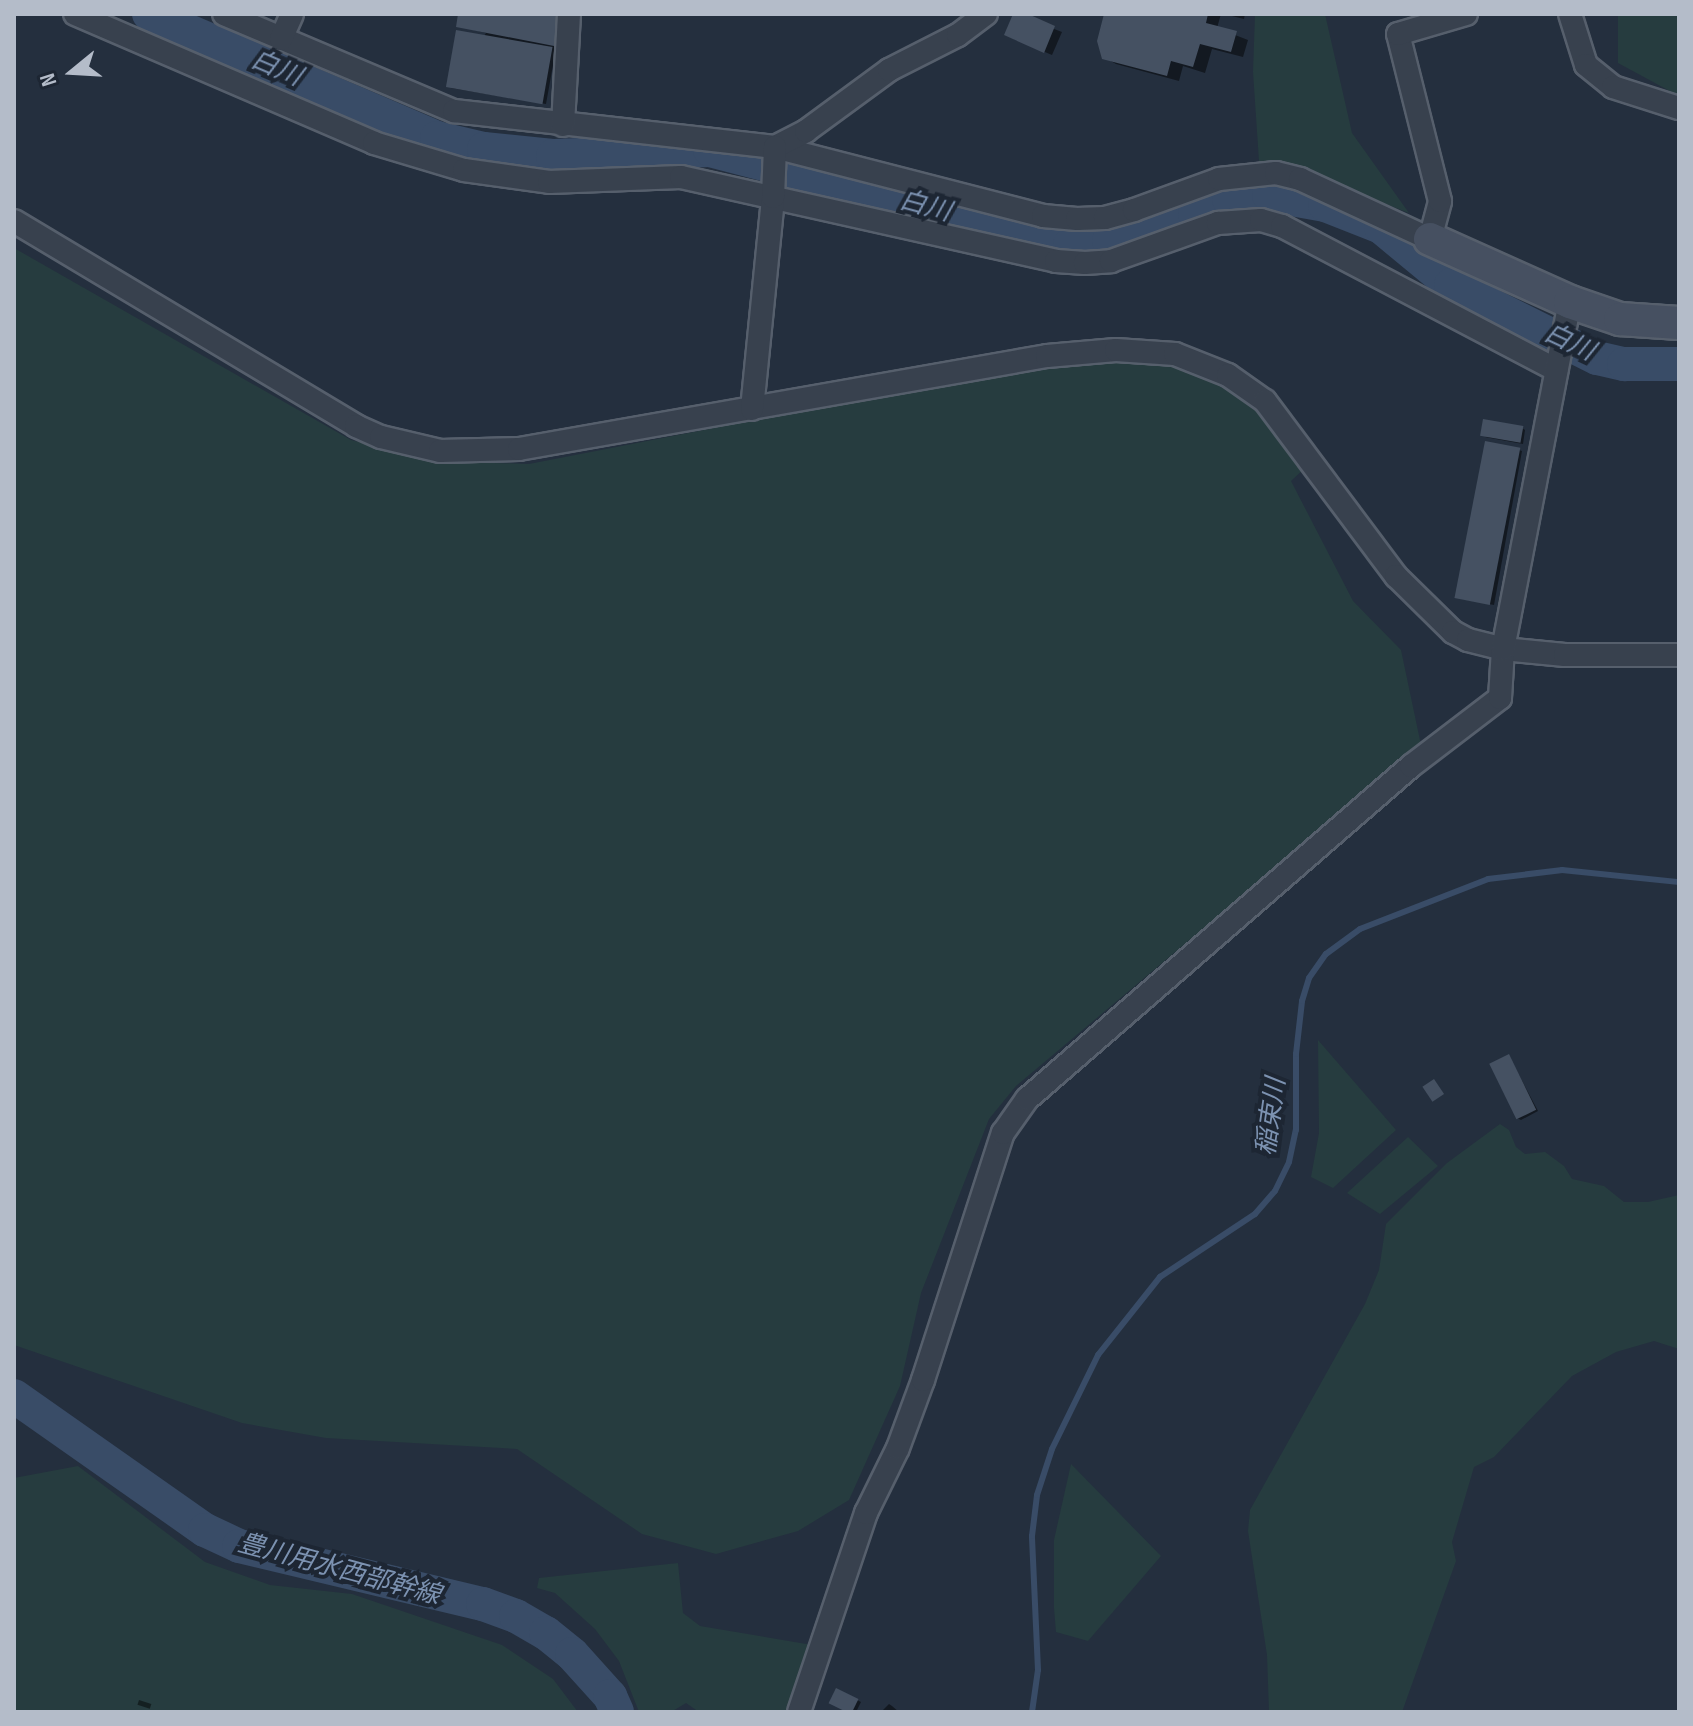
<!DOCTYPE html>
<html>
<head>
<meta charset="utf-8">
<style>
	body { margin:0 }
	#map { position:relative; width:1693px; height:1726px; overflow:hidden; background:#242f3e; font-family:"Sofia Sans Condensed","Noto Sans JP",sans-serif }
	div>[style] { position:absolute }
	.green>* { inset:0; background:#263c3f }
	.shadow>* { inset:0; background:#0007; transform-origin:0 0 }
	.stream>* { height:6px; margin:-3px; padding:0 3px; transform-origin:3px; border-radius:3px; background:#394c67 }
	.river>* { height:34px; margin:-17px; padding:0 17px; transform-origin:17px; border-radius:17px; background:#394c67 }
	.building>* { inset:0; background:#455162; transform-origin:0 0 }
	.roads { filter:drop-shadow(2px 0 #565f6c) drop-shadow(-2px 0 #565f6c) drop-shadow(0 2px #565f6c) drop-shadow(0 -2px #565f6c) }
	.street>* { height:22px; margin:-11px; padding:0 11px; transform-origin:11px; border-radius:11px; background:#38414e }
	.secondary>* { height:32px; margin:-16px; padding:0 16px; transform-origin:16px; border-radius:16px; background:#465061 }
	span { translate:-50% -50%; white-space:nowrap; text-align:center; line-height:1.15; -webkit-text-stroke:8px #1d2633; paint-order:stroke }
	.water-label { font-size:26px; color:#7c92b1; font-style:italic }
	.frame { position:absolute; inset:0; border:16px solid #b4bcc9; pointer-events:none }
	.north { position:absolute; left:32px; top:32px; width:80px; height:80px; -webkit-text-stroke:6px #1d2633; paint-order:stroke; rotate:252deg; font-size:22px; font-weight:700; line-height:32px; text-align:center; color:#b4bcc9 }
	.north::after { content:''; display:block; margin:auto; width:28px; height:36px; background:#b4bcc9; clip-path:polygon(50% 0,100% 100%,50% 72%,0 100%) }
</style>
</head>
<body>
<div id="map">
	<div class="green">
		<div style="clip-path:polygon(1255px 14px,1325px 14px,1352px 133px,1409px 213px,1287px 166px,1259px 161px,1253px 72px)"></div>
		<div style="clip-path:polygon(1618px 14px,1679px 14px,1679px 96px,1618px 63px)"></div>
		<div style="clip-path:polygon(14px 248px,351px 440px,431px 461px,529px 464px,965px 379px,1133px 357px,1179px 365px,1223px 385px,1265px 416px,1305px 468px,1291px 481px,1353px 601px,1401px 650px,1421px 745px,1016px 1086px,989px 1119px,921px 1293px,900px 1386px,849px 1500px,798px 1531px,716px 1554px,642px 1534px,517px 1449px,326px 1438px,242px 1423px,14px 1345px)"></div>
		<div style="clip-path:polygon(1318px 1040px,1396px 1130px,1333px 1188px,1311px 1177px,1319px 1133px)"></div>
		<div style="clip-path:polygon(1500px 1124px,1509px 1130px,1516px 1147px,1525px 1154px,1545px 1152px,1564px 1166px,1572px 1179px,1604px 1186px,1624px 1202px,1648px 1202px,1679px 1195px,1679px 1349px,1654px 1341px,1616px 1352px,1572px 1376px,1494px 1457px,1474px 1467px,1452px 1542px,1456px 1561px,1402px 1712px,1269px 1712px,1267px 1655px,1248px 1531px,1250px 1510px,1365px 1304px,1379px 1270px,1386px 1224px,1447px 1163px)"></div>
		<div style="clip-path:polygon(1408px 1137px,1438px 1166px,1380px 1214px,1347px 1193px)"></div>
		<div style="clip-path:polygon(1071px 1464px,1161px 1556px,1088px 1641px,1056px 1632px,1054px 1608px,1054px 1540px)"></div>
		<div style="clip-path:polygon(78px 1466px,205px 1562px,270px 1585px,352px 1594px,502px 1645px,553px 1679px,578px 1712px,14px 1712px,14px 1478px)"></div>
		<div style="clip-path:polygon(678px 1563px,683px 1613px,700px 1626px,812px 1645px,790px 1712px,699px 1712px,686px 1703px,671px 1712px,639px 1712px,619px 1661px,595px 1629px,555px 1593px,537px 1588px,539px 1578px)"></div>
	</div>
	<div class="shadow">
		<div style="clip-path:polygon(460px 14px,562px 15px,546px 104px,451px 88px,486px 33px,458px 26px)"></div>
		<div style="clip-path:polygon(1015px 14px,1062px 32px,1052px 55px,1014px 39px)"></div>
		<div style="clip-path:polygon(1106px 14px,1221px 14px,1217px 28px,1248px 40px,1243px 57px,1212px 49px,1205px 73px,1183px 66px,1179px 81px,1116px 64px,1104px 57px)"></div>
		<div style="clip-path:polygon(1224px 14px,1245px 14px,1244px 19px)"></div>
		<div style="clip-path:polygon(1522px 428px,1525px 430px,1523px 444px,1485px 437px)"></div>
		<div style="clip-path:polygon(1519px 450px,1522px 451px,1494px 605px,1462px 599px)"></div>
		<div style="clip-path:polygon(1509px 1056px,1538px 1111px,1521px 1120px,1517px 1118px)"></div>
		<div style="clip-path:polygon(837px 1690px,861px 1702px,856px 1712px,831px 1702px)"></div>
		<div style="left:139px;top:1700px;width:13px;height:5px;rotate:18deg"></div>
		<div style="clip-path:polygon(889px 1704px,892px 1706px,899px 1712px,881px 1712px)"></div>
	</div>
	<div class="stream">
		<div style="left:1032px;top:1712px;width:42px;rotate:-81.9deg"></div>
		<div style="left:1038px;top:1670px;width:134px;rotate:-92.6deg"></div>
		<div style="left:1032px;top:1536px;width:41px;rotate:-83deg"></div>
		<div style="left:1037px;top:1495px;width:48px;rotate:-71.9deg"></div>
		<div style="left:1052px;top:1449px;width:105px;rotate:-63.9deg"></div>
		<div style="left:1098px;top:1355px;width:100px;rotate:-51.5deg"></div>
		<div style="left:1160px;top:1277px;width:114px;rotate:-33.6deg"></div>
		<div style="left:1255px;top:1214px;width:30px;rotate:-49deg"></div>
		<div style="left:1275px;top:1191px;width:32px;rotate:-64deg"></div>
		<div style="left:1289px;top:1162px;width:33px;rotate:-78deg"></div>
		<div style="left:1296px;top:1130px;width:76px;rotate:-90deg"></div>
		<div style="left:1296px;top:1054px;width:53px;rotate:-83.5deg"></div>
		<div style="left:1302px;top:1001px;width:24px;rotate:-73deg"></div>
		<div style="left:1309px;top:978px;width:29px;rotate:-55deg"></div>
		<div style="left:1326px;top:954px;width:42px;rotate:-36.3deg"></div>
		<div style="left:1360px;top:929px;width:137px;rotate:-21.3deg"></div>
		<div style="left:1488px;top:879px;width:75px;rotate:-6.9deg"></div>
		<div style="left:1562px;top:870px;width:118px;rotate:5.9deg"></div>
	</div>
	<div class="river">
		<div style="left:149px;top:14px;width:314px;rotate:23.3deg"></div>
		<div style="left:437px;top:138px;width:48px;rotate:13.2deg"></div>
		<div style="left:484px;top:149px;width:69px;rotate:5.8deg"></div>
		<div style="left:553px;top:156px;width:157px;rotate:-2.2deg"></div>
		<div style="left:710px;top:150px;width:372px;rotate:14.8deg"></div>
		<div style="left:1070px;top:245px;width:39px;rotate:-6deg"></div>
		<div style="left:1109px;top:241px;width:90px;rotate:-17.4deg"></div>
		<div style="left:1195px;top:214px;width:37px;rotate:-24deg"></div>
		<div style="left:1229px;top:199px;width:40px;rotate:-5.7deg"></div>
		<div style="left:1269px;top:195px;width:57px;rotate:10.1deg"></div>
		<div style="left:1325px;top:205px;width:60px;rotate:21.4deg"></div>
		<div style="left:1381px;top:227px;width:91px;rotate:39.6deg"></div>
		<div style="left:1451px;top:285px;width:163px;rotate:26.6deg"></div>
		<div style="left:1597px;top:358px;width:28px;rotate:13deg"></div>
		<div style="left:1624px;top:364px;width:55px"></div>
		<div style="left:14px;top:1396px;width:233px;rotate:35.1deg"></div>
		<div style="left:205px;top:1530px;width:38px;rotate:25deg"></div>
		<div style="left:239px;top:1546px;width:251px;rotate:13.4deg"></div>
		<div style="left:483px;top:1604px;width:35px;rotate:20deg"></div>
		<div style="left:516px;top:1616px;width:34px;rotate:30deg"></div>
		<div style="left:546px;top:1633px;width:33px;rotate:39deg"></div>
		<div style="left:572px;top:1654px;width:57px;rotate:47.9deg"></div>
		<div style="left:610px;top:1696px;width:17px;rotate:66deg"></div>
	</div>
	<div class="building">
		<div style="clip-path:polygon(458px 14px,559px 14px,554px 46px,456px 27px)"></div>
		<div style="clip-path:polygon(1013px 14px,1028px 14px,1055px 26px,1044px 53px,1004px 35px)"></div>
		<div style="clip-path:polygon(1104px 14px,1208px 14px,1206px 23px,1237px 31px,1231px 52px,1200px 44px,1193px 67px,1171px 61px,1167px 76px,1102px 59px,1097px 41px)"></div>
		<div style="left:456px;top:30px;width:98px;height:58px;rotate:10deg"></div>
		<div style="left:1483px;top:419px;width:41px;height:17px;rotate:10deg"></div>
		<div style="left:1485px;top:441px;width:36px;height:160px;rotate:11deg"></div>
		<div style="left:1509px;top:1054px;width:62px;height:22px;rotate:64deg"></div>
		<div style="left:1434px;top:1079px;width:18px;height:14px;rotate:56deg"></div>
		<div style="left:836px;top:1688px;width:25px;height:17px;rotate:26deg"></div>
	</div>
	<div class="roads">
		<div class="street">
			<div style="left:75px;top:14px;width:326px;rotate:23.3deg"></div>
			<div style="left:374px;top:143px;width:94px;rotate:16.7deg"></div>
			<div style="left:464px;top:170px;width:86px;rotate:8deg"></div>
			<div style="left:549px;top:182px;width:132px;rotate:-2.2deg"></div>
			<div style="left:681px;top:177px;width:384px;rotate:12.6deg"></div>
			<div style="left:1056px;top:261px;width:29px;rotate:4deg"></div>
			<div style="left:1085px;top:263px;width:26px;rotate:-4deg"></div>
			<div style="left:1111px;top:261px;width:114px;rotate:-19.6deg"></div>
			<div style="left:1218px;top:223px;width:43px;rotate:-4deg"></div>
			<div style="left:1261px;top:220px;width:22px;rotate:16deg"></div>
			<div style="left:1282px;top:226px;width:310px;rotate:27.7deg"></div>
			<div style="left:224px;top:14px;width:250px;rotate:22.9deg"></div>
			<div style="left:454px;top:111px;width:323px;rotate:6.4deg"></div>
			<div style="left:775px;top:147px;width:277px;rotate:14.4deg"></div>
			<div style="left:1043px;top:216px;width:34px;rotate:5deg"></div>
			<div style="left:1077px;top:219px;width:28px;rotate:-2deg"></div>
			<div style="left:1105px;top:218px;width:30px;rotate:-15deg"></div>
			<div style="left:1134px;top:210px;width:90px;rotate:-20deg"></div>
			<div style="left:1219px;top:179px;width:57px;rotate:-6deg"></div>
			<div style="left:1276px;top:173px;width:25px;rotate:14deg"></div>
			<div style="left:1300px;top:179px;width:143px;rotate:24.8deg"></div>
			<div style="left:1430px;top:239px;width:39px;rotate:-75deg"></div>
			<div style="left:1440px;top:201px;width:172px;rotate:-104.1deg"></div>
			<div style="left:1398px;top:34px;width:71px;rotate:-16.4deg"></div>
			<div style="left:1570px;top:14px;width:53px;rotate:72.6deg"></div>
			<div style="left:1586px;top:65px;width:35px;rotate:39deg"></div>
			<div style="left:1613px;top:87px;width:69px;rotate:17.7deg"></div>
			<div style="left:281px;top:39px;width:27px;rotate:-66deg"></div>
			<div style="left:563px;top:125px;width:111px;rotate:-86.9deg"></div>
			<div style="left:775px;top:147px;width:35px;rotate:-27deg"></div>
			<div style="left:806px;top:131px;width:103px;rotate:-36.3deg"></div>
			<div style="left:889px;top:70px;width:77px;rotate:-26.9deg"></div>
			<div style="left:958px;top:35px;width:35px;rotate:-37deg"></div>
			<div style="left:14px;top:221px;width:399px;rotate:30.9deg"></div>
			<div style="left:356px;top:426px;width:27px;rotate:24deg"></div>
			<div style="left:381px;top:437px;width:61px;rotate:13.3deg"></div>
			<div style="left:440px;top:451px;width:79px;rotate:-1.5deg"></div>
			<div style="left:519px;top:449px;width:536px;rotate:-9.99deg"></div>
			<div style="left:1047px;top:356px;width:69px;rotate:-5deg"></div>
			<div style="left:1116px;top:350px;width:59px;rotate:3.9deg"></div>
			<div style="left:1175px;top:354px;width:57px;rotate:21.6deg"></div>
			<div style="left:1228px;top:375px;width:45px;rotate:35.1deg"></div>
			<div style="left:1265px;top:401px;width:219px;rotate:53.2deg"></div>
			<div style="left:1396px;top:576px;width:80px;rotate:44.5deg"></div>
			<div style="left:1453px;top:632px;width:17px;rotate:28deg"></div>
			<div style="left:1468px;top:640px;width:36px;rotate:14deg"></div>
			<div style="left:1503px;top:649px;width:62px;rotate:5.5deg"></div>
			<div style="left:1565px;top:655px;width:114px"></div>
			<div style="left:752px;top:409px;width:213px;rotate:-84.3deg"></div>
			<div style="left:773px;top:197px;width:50px;rotate:-87.7deg"></div>
			<div style="left:799px;top:1712px;width:210px;rotate:-71.4deg"></div>
			<div style="left:866px;top:1513px;width:72px;rotate:-63.8deg"></div>
			<div style="left:898px;top:1448px;width:72px;rotate:-69.8deg"></div>
			<div style="left:923px;top:1380px;width:260px;rotate:-72.1deg"></div>
			<div style="left:1003px;top:1133px;width:42px;rotate:-54.8deg"></div>
			<div style="left:1027px;top:1099px;width:508px;rotate:-40.93deg"></div>
			<div style="left:1411px;top:766px;width:112px;rotate:-37.4deg"></div>
			<div style="left:1500px;top:698px;width:49px;rotate:-86.5deg"></div>
			<div style="left:1503px;top:649px;width:353px;rotate:-79.1deg"></div>
		</div>
		<div class="secondary">
			<div style="left:1430px;top:239px;width:154px;rotate:24.2deg"></div>
			<div style="left:1570px;top:302px;width:53px;rotate:18.8deg"></div>
			<div style="left:1620px;top:319px;width:59px;rotate:3.9deg"></div>
		</div>
	</div>
	<div class="water-label">
		<span style="left:276px;top:69px;rotate:23deg">白川</span>
		<span style="left:925px;top:207px;rotate:15deg">白川</span>
		<span style="left:1569px;top:343px;rotate:25deg">白川</span>
		<span style="left:1272px;top:1117px;rotate:-82deg">稲束川</span>
		<span style="left:339px;top:1570px;rotate:15deg">豊川用水西部幹線</span>
	</div>
	<div class="frame"></div>
	<div class="north">N</div>
</div>
</body>
</html>
